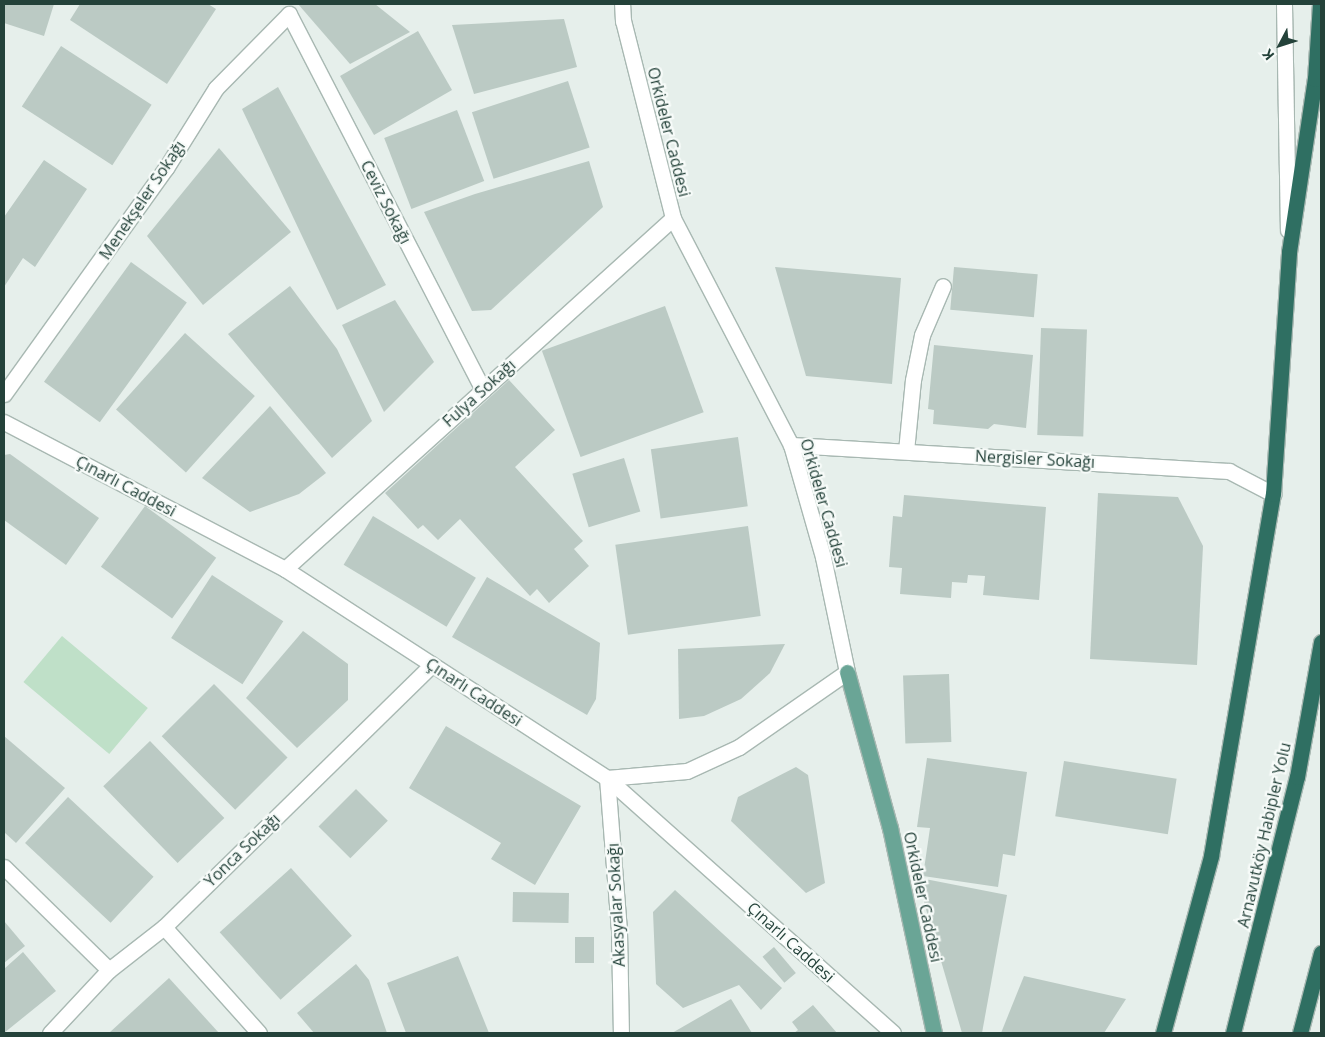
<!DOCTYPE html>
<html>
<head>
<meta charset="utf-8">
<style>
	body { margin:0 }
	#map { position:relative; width:1325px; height:1037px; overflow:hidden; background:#e6efeb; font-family:"Open Sans",sans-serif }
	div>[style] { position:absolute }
	.green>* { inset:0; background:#bfe0c8; transform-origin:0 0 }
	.building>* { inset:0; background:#bbcac4; transform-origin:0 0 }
	.roads { filter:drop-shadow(1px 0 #a8b8b2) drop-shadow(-1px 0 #a8b8b2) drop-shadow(0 1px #a8b8b2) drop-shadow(0 -1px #a8b8b2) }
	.minor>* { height:15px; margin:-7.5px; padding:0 7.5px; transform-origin:7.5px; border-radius:7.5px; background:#fff }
	.major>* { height:15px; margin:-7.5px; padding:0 7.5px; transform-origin:7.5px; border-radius:7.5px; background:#6aa596 }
	.highway>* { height:15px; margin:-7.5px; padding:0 7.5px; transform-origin:7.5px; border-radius:7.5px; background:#2f6f62 }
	span { translate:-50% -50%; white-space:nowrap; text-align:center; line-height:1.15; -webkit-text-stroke:4.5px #f7fbf9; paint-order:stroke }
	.street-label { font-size:16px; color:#24423a }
	.frame { position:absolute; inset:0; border:5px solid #24423a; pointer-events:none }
	.north { position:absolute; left:1255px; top:20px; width:50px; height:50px; -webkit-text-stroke:4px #f7fbf9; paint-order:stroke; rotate:230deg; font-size:14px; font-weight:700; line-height:20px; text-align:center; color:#24423a }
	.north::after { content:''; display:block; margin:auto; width:18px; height:22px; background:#24423a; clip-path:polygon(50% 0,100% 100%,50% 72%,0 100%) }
</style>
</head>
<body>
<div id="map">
	<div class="green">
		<div style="left:62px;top:636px;width:112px;height:60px;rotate:40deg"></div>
	</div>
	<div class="building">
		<div style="clip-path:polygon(4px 4px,54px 4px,44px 36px,4px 23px)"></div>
		<div style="clip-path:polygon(80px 4px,208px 4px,216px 9px,167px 84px,70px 20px)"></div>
		<div style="clip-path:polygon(298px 4px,375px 4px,410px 32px,350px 64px)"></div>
		<div style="clip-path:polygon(564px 19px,577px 67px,474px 94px,452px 25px)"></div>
		<div style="left:418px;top:31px;width:68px;height:90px;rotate:60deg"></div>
		<div style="left:61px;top:46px;width:108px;height:72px;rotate:33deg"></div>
		<div style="left:568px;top:81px;width:70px;height:101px;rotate:72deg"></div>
		<div style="clip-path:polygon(278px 87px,386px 285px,337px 310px,242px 109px)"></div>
		<div style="left:457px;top:110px;width:76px;height:78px;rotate:69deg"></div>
		<div style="clip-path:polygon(219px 148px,291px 232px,203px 305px,147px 236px)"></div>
		<div style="clip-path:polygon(44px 160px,87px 189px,35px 267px,23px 258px,4px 287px,4px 217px)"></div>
		<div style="clip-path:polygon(589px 161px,603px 207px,491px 310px,472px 311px,424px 212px,475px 194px)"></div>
		<div style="left:131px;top:262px;width:69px;height:148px;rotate:36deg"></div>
		<div style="clip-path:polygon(775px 267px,901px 278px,892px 384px,806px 376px)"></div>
		<div style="left:954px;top:267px;width:84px;height:43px;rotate:5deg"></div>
		<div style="clip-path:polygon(290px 286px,337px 349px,372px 421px,332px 458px,228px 334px)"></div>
		<div style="clip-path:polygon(395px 300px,434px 362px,384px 412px,342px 325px)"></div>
		<div style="left:665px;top:306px;width:113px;height:131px;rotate:70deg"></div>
		<div style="left:1041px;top:328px;width:46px;height:107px;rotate:2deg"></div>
		<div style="left:185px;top:333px;width:94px;height:103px;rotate:42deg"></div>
		<div style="clip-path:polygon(934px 345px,1033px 355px,1026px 428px,994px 424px,988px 429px,933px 424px,934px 410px,928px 409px)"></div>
		<div style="clip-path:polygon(509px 380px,555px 430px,515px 467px,583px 541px,574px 549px,589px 566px,549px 603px,537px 589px,530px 596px,460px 519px,438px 540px,423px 525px,418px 529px,385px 493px)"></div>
		<div style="clip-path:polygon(270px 406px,326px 473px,299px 494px,250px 512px,202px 478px)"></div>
		<div style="left:738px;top:437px;width:70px;height:88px;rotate:82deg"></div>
		<div style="clip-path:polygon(10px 454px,99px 518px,66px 565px,4px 520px,4px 455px)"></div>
		<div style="left:624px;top:458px;width:56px;height:54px;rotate:73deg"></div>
		<div style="clip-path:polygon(1098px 493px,1178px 497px,1203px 546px,1197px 665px,1090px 659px)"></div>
		<div style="clip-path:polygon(904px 495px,1046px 507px,1039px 600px,983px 595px,985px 576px,968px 575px,967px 583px,952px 582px,951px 598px,900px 594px,902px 568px,889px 567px,893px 516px,902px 517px)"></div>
		<div style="left:145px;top:506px;width:88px;height:75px;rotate:36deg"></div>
		<div style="left:373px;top:516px;width:120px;height:57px;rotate:31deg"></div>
		<div style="left:748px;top:526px;width:91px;height:134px;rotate:82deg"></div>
		<div style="left:212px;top:575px;width:85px;height:75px;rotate:33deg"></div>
		<div style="clip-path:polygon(487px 577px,600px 643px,596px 699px,587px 715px,452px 637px)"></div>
		<div style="clip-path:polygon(303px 631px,348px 664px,348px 700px,297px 748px,246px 698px)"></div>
		<div style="clip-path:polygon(785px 644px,770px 673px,741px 699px,704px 716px,679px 719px,678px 649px)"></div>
		<div style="left:949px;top:674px;width:68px;height:46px;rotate:88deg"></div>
		<div style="left:214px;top:684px;width:104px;height:74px;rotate:45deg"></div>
		<div style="clip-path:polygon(446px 726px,581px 806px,535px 885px,491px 859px,501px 843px,409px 788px)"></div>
		<div style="clip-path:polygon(4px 736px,65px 788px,16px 843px,4px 832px)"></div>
		<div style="left:150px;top:741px;width:107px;height:65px;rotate:46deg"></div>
		<div style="clip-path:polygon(927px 758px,1027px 772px,1015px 856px,1003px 854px,998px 887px,923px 876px,930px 828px,917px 827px)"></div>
		<div style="left:1064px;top:761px;width:114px;height:56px;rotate:9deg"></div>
		<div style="clip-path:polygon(796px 767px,808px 775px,825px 883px,806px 893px,731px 821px,738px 797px)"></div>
		<div style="left:356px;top:789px;width:45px;height:53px;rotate:45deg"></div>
		<div style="left:68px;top:797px;width:117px;height:63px;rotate:43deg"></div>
		<div style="left:291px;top:868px;width:91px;height:96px;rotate:48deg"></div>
		<div style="clip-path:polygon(925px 879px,1007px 895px,982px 1033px,962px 1033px,921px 892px)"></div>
		<div style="clip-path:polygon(675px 890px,782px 988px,761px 1010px,739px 985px,683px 1008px,656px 984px,653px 912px)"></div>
		<div style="left:513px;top:892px;width:56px;height:30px;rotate:1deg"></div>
		<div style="clip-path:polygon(4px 921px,25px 946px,4px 963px)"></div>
		<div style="left:575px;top:937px;width:19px;height:26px"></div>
		<div style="left:774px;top:947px;width:34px;height:15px;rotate:50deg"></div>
		<div style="clip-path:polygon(23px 952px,56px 991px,4px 1033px,4px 969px)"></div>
		<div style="clip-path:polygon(458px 956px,489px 1033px,406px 1033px,387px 983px)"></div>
		<div style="clip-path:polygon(356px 964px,369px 980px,387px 1033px,314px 1033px,297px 1013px)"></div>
		<div style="clip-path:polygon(1024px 976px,1126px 999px,1104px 1033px,1001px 1033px)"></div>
		<div style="clip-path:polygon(169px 978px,219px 1033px,109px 1033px)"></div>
		<div style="clip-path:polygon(731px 999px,752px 1033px,672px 1033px)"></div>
		<div style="clip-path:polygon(813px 1005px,837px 1033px,794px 1033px,798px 1030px,792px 1022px)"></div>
	</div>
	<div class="roads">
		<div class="minor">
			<div style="left:1284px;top:4px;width:226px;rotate:89deg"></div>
			<div style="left:4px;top:394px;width:278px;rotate:-54.4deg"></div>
			<div style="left:166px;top:168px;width:94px;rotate:-58deg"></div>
			<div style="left:216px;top:88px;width:104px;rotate:-45.4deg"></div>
			<div style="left:289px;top:14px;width:423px;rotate:62.7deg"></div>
			<div style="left:4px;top:422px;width:317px;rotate:27.6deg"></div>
			<div style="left:285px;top:569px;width:384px;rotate:33deg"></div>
			<div style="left:607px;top:778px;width:383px;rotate:41.7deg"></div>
			<div style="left:791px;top:445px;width:439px;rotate:3.4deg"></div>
			<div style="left:1229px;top:471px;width:50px;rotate:27.6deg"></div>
			<div style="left:906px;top:451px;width:71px;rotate:-84.4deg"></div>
			<div style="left:913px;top:380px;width:46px;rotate:-78.7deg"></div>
			<div style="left:922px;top:335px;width:53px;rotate:-66.8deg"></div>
			<div style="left:285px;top:569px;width:523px;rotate:-42.13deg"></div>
			<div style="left:607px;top:778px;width:80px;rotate:-5deg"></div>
			<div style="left:687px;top:771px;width:57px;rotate:-24.8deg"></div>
			<div style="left:739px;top:747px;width:131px;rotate:-34.8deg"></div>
			<div style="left:847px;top:672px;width:117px;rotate:-101.8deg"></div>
			<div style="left:823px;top:557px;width:116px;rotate:-105.9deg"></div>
			<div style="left:791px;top:445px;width:256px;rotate:-117.5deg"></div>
			<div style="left:673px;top:218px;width:203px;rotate:-104.2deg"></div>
			<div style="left:623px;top:21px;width:17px;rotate:-93deg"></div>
			<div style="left:607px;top:778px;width:154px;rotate:85.5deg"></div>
			<div style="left:619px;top:932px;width:101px;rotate:88.9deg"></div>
			<div style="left:4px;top:867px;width:147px;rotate:44.4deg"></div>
			<div style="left:164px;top:927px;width:142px;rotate:48.1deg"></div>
			<div style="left:50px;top:1033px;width:86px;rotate:-46.9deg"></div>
			<div style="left:109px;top:970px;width:70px;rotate:-38deg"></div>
			<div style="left:164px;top:927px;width:375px;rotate:-44.4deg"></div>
		</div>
		<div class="major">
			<div style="left:847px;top:672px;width:162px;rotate:74.6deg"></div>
			<div style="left:890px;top:828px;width:210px;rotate:77.9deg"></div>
		</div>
		<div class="highway">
			<div style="left:1163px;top:1033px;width:183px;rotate:-74.8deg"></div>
			<div style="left:1211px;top:856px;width:367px;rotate:-80.3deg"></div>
			<div style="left:1273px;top:494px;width:243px;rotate:-86.2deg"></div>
			<div style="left:1289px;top:252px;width:175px;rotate:-81.5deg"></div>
			<div style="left:1315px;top:79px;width:75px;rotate:-86.2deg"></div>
			<div style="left:1233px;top:1033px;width:264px;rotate:-76deg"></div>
			<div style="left:1297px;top:777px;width:137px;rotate:-79.9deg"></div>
			<div style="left:1300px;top:1033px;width:83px;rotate:-75.3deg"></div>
		</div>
	</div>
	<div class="street-label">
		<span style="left:669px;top:132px;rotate:76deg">Orkideler Caddesi</span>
		<span style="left:142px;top:200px;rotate:-56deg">Menekşeler Sokağı</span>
		<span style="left:386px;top:202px;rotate:63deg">Ceviz Sokağı</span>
		<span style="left:479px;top:393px;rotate:-42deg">Fulya Sokağı</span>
		<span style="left:1035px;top:459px;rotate:3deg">Nergisler Sokağı</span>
		<span style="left:126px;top:486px;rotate:28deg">Çınarlı Caddesi</span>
		<span style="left:824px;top:503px;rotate:74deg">Orkideler Caddesi</span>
		<span style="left:474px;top:692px;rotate:33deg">Çınarlı Caddesi</span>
		<span style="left:1264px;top:835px;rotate:-77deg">Arnavutköy Habipler Yolu</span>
		<span style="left:242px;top:850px;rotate:-44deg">Yonca Sokağı</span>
		<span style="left:923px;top:897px;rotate:78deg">Orkideler Caddesi</span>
		<span style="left:616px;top:905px;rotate:-93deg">Akasyalar Sokağı</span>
		<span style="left:791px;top:942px;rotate:42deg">Çınarlı Caddesi</span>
	</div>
	<div class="frame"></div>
	<div class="north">K</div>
</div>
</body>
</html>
